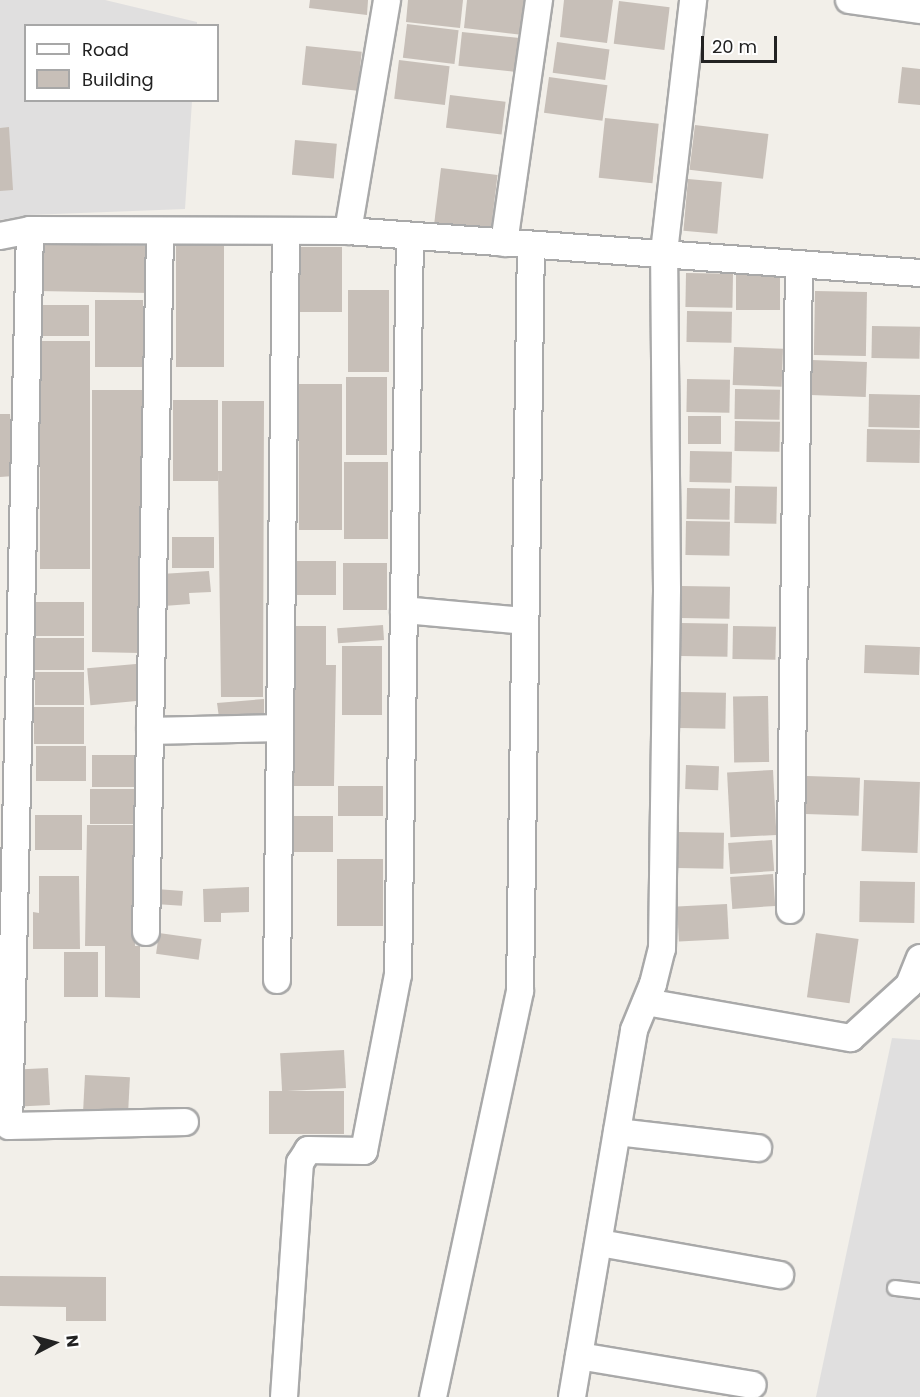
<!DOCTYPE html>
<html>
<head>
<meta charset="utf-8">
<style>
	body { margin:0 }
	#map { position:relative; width:920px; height:1397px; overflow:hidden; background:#f2efe9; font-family:Poppins,sans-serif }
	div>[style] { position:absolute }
	.residential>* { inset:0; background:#e0dfdf }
	.building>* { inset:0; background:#c7bfb8; transform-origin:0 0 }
	.roads { filter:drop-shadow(2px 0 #a9a9a9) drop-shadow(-2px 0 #a9a9a9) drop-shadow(0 2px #a9a9a9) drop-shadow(0 -2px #a9a9a9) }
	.lane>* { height:14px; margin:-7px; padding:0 7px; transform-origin:7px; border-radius:7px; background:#fff }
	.street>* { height:26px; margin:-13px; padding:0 13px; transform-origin:13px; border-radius:13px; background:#fff }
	span { translate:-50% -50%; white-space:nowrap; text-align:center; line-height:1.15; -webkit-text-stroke:5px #fff; paint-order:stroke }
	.legend { position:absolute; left:24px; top:24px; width:195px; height:78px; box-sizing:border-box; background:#fff; border:2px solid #a7a7a7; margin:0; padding:8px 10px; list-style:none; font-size:18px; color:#222 }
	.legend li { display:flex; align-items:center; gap:12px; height:30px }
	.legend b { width:30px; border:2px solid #a7a7a7 }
	.north { position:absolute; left:24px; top:1313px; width:60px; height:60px; -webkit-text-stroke:4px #fff; paint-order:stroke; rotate:84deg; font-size:16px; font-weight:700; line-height:24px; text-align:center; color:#222 }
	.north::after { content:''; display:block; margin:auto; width:21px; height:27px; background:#222; clip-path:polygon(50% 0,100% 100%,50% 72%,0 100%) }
	.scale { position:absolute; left:701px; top:36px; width:76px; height:27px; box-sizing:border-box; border:3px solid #222; border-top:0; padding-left:8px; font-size:18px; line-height:21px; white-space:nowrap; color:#222; -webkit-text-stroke:4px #fff; paint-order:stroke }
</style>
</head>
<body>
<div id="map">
	<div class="residential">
		<div style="clip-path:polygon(0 0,105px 0,197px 22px,197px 26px,26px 26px,26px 100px,192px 101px,185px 209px,29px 215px,0 220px)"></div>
		<div style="clip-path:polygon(892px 1038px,920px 1040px,920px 1397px,816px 1397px)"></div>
	</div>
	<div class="building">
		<div style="clip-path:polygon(310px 0,368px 0,367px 15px,309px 8px)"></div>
		<div style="clip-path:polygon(408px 0,463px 0,460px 28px,406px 22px)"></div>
		<div style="clip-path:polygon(467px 0,527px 0,523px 35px,464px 28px)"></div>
		<div style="clip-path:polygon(564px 0,613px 0,607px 43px,560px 37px)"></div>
		<div style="left:619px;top:1px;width:51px;height:43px;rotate:7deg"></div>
		<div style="left:407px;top:24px;width:52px;height:34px;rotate:7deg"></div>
		<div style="left:462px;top:32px;width:58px;height:34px;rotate:6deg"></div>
		<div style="left:557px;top:42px;width:53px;height:31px;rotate:8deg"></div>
		<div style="left:306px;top:46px;width:56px;height:39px;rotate:6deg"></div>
		<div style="left:399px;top:60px;width:51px;height:39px;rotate:7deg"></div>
		<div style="clip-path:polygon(902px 67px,920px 69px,920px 105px,898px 103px)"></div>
		<div style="left:549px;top:77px;width:59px;height:36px;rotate:8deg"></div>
		<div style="left:450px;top:95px;width:56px;height:33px;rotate:7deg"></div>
		<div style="left:605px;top:118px;width:54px;height:60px;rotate:6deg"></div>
		<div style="left:695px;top:125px;width:74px;height:45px;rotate:7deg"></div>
		<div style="clip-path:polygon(9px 127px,13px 190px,0 191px,0 128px)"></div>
		<div style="left:295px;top:140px;width:42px;height:35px;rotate:5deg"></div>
		<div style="left:441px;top:168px;width:57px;height:57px;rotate:7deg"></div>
		<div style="left:688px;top:179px;width:34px;height:52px;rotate:5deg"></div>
		<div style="left:39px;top:244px;width:112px;height:47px;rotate:1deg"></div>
		<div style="left:176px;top:245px;width:48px;height:122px"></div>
		<div style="left:300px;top:247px;width:42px;height:65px"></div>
		<div style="left:686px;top:273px;width:47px;height:34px;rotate:1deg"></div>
		<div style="left:736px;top:274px;width:44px;height:36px"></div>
		<div style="left:348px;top:290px;width:41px;height:82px"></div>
		<div style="left:815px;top:291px;width:52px;height:64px;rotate:1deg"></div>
		<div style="left:95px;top:300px;width:48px;height:67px"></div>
		<div style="left:40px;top:305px;width:49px;height:31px"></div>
		<div style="left:687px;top:311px;width:45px;height:31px;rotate:1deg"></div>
		<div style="left:872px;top:326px;width:48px;height:32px;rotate:1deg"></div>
		<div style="left:40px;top:341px;width:50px;height:228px"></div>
		<div style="left:734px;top:347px;width:49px;height:38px;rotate:2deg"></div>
		<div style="left:812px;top:360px;width:55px;height:35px;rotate:2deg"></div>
		<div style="left:346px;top:377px;width:41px;height:78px"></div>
		<div style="left:687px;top:379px;width:43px;height:33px;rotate:1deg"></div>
		<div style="left:299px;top:384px;width:43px;height:146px"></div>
		<div style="left:735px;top:389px;width:45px;height:30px;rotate:1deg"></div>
		<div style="clip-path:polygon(92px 390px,146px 390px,139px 547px,140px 653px,92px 652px)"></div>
		<div style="left:869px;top:394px;width:51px;height:33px;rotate:1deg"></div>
		<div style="left:173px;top:400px;width:45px;height:81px"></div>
		<div style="clip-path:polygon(222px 401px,264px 401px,263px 697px,221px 697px,218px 471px,222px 471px)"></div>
		<div style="clip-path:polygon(0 414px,10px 414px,14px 476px,0 477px)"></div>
		<div style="left:688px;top:416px;width:33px;height:28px"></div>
		<div style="left:735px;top:421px;width:45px;height:30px;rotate:1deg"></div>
		<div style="left:867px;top:429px;width:53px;height:33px;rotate:1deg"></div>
		<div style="left:690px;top:451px;width:42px;height:31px;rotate:1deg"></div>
		<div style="left:344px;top:462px;width:44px;height:77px"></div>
		<div style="left:735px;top:486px;width:42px;height:37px;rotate:1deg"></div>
		<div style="left:687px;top:488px;width:43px;height:31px;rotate:1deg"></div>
		<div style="left:686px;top:521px;width:44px;height:34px;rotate:1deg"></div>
		<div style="left:172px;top:537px;width:42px;height:31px"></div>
		<div style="left:294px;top:561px;width:42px;height:34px"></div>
		<div style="left:343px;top:563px;width:44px;height:47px"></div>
		<div style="clip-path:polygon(209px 571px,211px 592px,189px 593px,190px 604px,164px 606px,161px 574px)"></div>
		<div style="left:681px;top:586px;width:49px;height:32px;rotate:1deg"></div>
		<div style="left:34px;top:602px;width:50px;height:34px"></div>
		<div style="left:681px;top:623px;width:47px;height:33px;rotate:1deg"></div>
		<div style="left:383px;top:625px;width:15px;height:46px;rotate:86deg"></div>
		<div style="clip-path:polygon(283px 626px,326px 626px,326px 665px,336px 665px,334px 786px,290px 786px)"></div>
		<div style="left:733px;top:626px;width:43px;height:33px;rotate:1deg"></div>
		<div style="left:34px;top:638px;width:50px;height:32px"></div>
		<div style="left:865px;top:645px;width:55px;height:28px;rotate:2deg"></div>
		<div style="left:342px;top:646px;width:40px;height:69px"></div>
		<div style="left:136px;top:664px;width:37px;height:49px;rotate:85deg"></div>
		<div style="left:35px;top:672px;width:49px;height:33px"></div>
		<div style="left:680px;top:692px;width:46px;height:36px;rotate:1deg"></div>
		<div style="left:768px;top:696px;width:66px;height:35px;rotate:89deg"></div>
		<div style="clip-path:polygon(264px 699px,264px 724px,220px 725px,217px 703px)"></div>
		<div style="left:34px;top:707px;width:50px;height:37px"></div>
		<div style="left:36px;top:746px;width:50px;height:35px"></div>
		<div style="left:92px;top:755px;width:47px;height:32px"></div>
		<div style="left:686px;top:765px;width:33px;height:24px;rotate:2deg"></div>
		<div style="left:773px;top:770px;width:65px;height:46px;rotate:87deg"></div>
		<div style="left:807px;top:776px;width:53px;height:38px;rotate:2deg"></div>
		<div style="left:864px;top:780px;width:56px;height:71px;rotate:2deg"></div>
		<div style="left:338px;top:786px;width:45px;height:30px"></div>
		<div style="left:90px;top:789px;width:48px;height:35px"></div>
		<div style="left:35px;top:815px;width:47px;height:35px"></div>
		<div style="left:290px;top:816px;width:43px;height:36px"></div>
		<div style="clip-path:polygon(87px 825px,138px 825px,135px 946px,140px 946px,140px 998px,105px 997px,105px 946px,85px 946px)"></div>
		<div style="left:677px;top:832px;width:47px;height:36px;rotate:1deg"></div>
		<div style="left:772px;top:840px;width:31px;height:44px;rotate:86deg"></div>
		<div style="left:337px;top:859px;width:46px;height:67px"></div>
		<div style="left:773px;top:874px;width:32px;height:43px;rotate:86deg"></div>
		<div style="clip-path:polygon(39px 876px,79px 876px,80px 949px,33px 949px,33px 912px,39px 913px)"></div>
		<div style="left:860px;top:881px;width:55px;height:41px;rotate:1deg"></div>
		<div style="clip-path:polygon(249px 887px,249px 912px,221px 913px,221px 922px,204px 922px,203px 889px)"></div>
		<div style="left:156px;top:889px;width:27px;height:15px;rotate:4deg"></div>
		<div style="left:727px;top:904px;width:35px;height:50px;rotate:87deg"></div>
		<div style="left:159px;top:933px;width:43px;height:21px;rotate:8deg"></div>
		<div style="left:816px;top:933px;width:43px;height:65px;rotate:8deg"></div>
		<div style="left:64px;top:952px;width:34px;height:45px"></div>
		<div style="left:344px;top:1050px;width:38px;height:64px;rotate:87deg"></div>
		<div style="left:48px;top:1068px;width:37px;height:35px;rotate:87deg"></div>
		<div style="left:85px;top:1075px;width:45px;height:44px;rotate:3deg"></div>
		<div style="left:344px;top:1091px;width:43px;height:75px;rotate:90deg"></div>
		<div style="clip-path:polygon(0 1276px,106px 1277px,106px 1321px,66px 1321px,66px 1307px,0 1306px)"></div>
	</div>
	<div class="roads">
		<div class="lane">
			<div style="left:895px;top:1288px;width:25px;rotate:7deg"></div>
		</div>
		<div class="street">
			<div style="left:849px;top:0;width:72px;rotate:8deg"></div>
			<div style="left:30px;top:230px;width:896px;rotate:91.34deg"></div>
			<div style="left:9px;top:1126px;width:176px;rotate:-1.3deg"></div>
			<div style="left:348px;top:231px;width:234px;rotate:-80.4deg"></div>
			<div style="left:0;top:236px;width:31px;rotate:-11deg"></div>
			<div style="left:30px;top:230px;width:318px;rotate:0.2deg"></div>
			<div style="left:348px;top:231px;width:574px;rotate:4.2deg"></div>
			<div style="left:504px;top:243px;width:246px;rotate:-81.8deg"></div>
			<div style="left:404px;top:610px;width:121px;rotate:5.2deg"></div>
			<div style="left:150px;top:731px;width:130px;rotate:-1.3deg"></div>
			<div style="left:790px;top:910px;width:646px;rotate:-89.2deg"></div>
			<div style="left:146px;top:932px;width:699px;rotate:-88.85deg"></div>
			<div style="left:277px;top:980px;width:748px;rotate:-89.31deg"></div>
			<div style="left:646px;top:1002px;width:208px;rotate:10deg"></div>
			<div style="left:851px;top:1038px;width:79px;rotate:-42.4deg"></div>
			<div style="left:909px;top:985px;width:29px;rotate:-68deg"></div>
			<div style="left:617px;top:1132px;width:142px;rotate:6.5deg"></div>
			<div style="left:600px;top:1243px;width:183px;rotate:10.1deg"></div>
			<div style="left:579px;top:1356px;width:176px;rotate:9.5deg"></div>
			<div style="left:284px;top:1397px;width:235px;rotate:-86.1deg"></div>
			<div style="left:300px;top:1163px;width:15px;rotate:-58deg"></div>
			<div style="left:308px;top:1150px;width:56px;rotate:1deg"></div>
			<div style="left:364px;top:1151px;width:179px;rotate:-79.1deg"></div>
			<div style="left:398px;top:975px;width:739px;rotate:-89.07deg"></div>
			<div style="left:433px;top:1397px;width:415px;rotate:-77.9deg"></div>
			<div style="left:520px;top:991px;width:746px;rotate:-89.16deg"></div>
			<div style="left:572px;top:1397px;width:372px;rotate:-80.4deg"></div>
			<div style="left:634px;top:1030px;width:50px;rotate:-67.6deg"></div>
			<div style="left:653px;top:984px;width:36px;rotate:-76deg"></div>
			<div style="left:662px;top:949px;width:360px;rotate:-89.2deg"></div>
			<div style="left:667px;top:589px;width:337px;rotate:-90.5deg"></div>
			<div style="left:664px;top:252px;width:254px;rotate:-83.4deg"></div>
		</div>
	</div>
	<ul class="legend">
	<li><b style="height:8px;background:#fff"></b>Road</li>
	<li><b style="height:16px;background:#c7bfb8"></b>Building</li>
	</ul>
	<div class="north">N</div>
	<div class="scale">20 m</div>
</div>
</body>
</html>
